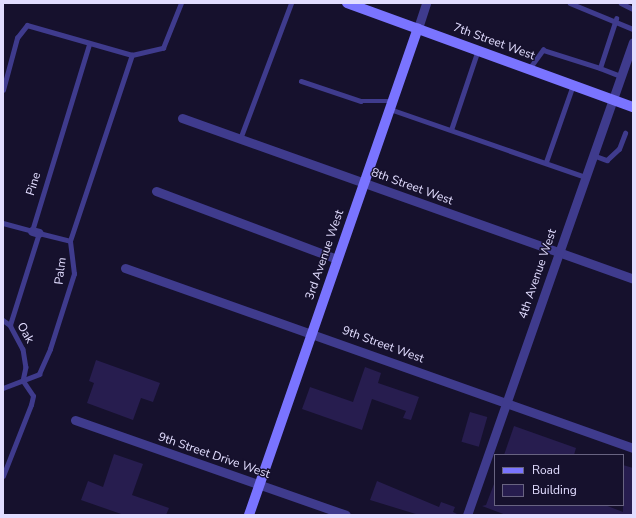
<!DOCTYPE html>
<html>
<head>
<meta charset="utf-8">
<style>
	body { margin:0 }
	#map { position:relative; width:636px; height:518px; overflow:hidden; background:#16112d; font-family:"Nunito Sans",sans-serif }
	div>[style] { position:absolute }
	.building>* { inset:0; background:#271d4f; transform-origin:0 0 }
	.lane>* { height:4.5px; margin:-2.25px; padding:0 2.25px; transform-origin:2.25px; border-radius:2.25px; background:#3f3b8d }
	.street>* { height:9px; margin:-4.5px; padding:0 4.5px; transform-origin:4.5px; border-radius:4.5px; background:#3f3b8d }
	.secondary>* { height:10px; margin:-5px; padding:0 5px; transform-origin:5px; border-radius:5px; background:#7a74ff }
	span { translate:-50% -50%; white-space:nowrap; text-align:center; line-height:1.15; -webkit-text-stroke:3px #16112d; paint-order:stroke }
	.street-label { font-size:12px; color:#e2ddff }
	.frame { position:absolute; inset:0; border:4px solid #e2ddff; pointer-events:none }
	.legend { position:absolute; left:494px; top:454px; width:130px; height:52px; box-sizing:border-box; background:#16112d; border:1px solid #686381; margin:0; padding:5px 7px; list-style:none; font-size:12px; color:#e2ddff }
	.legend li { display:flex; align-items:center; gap:8px; height:20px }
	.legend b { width:20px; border:1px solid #686381 }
</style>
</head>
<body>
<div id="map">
	<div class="building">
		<div style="clip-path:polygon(96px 360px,160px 383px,153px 402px,141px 398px,133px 420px,87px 403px,94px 383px,89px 381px)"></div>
		<div style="clip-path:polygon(365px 367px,381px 373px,378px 383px,419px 397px,411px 420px,403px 418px,406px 411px,372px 399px,362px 430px,302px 409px,310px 387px,353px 402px)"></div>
		<div style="left:470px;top:412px;width:18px;height:31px;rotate:16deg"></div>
		<div style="clip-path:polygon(514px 426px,576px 448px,574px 455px,504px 455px)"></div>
		<div style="clip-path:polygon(114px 454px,143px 464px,132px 495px,169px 508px,166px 515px,124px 515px,81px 500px,88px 481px,103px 487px)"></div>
		<div style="clip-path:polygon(623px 465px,633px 468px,633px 515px,506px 515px,482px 506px,486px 505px,494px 484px,495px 505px,605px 505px,623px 512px)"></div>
		<div style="clip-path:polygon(377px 481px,439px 507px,441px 502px,455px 507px,453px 512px,459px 515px,419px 515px,370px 500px)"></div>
	</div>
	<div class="lane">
		<div style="left:570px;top:3px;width:68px;rotate:22.4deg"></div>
		<div style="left:621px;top:3px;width:13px;rotate:27deg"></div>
		<div style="left:600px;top:68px;width:22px;rotate:21deg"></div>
		<div style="left:529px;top:69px;width:24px;rotate:-54deg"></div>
		<div style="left:543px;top:50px;width:60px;rotate:17.5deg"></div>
		<div style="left:600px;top:68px;width:52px;rotate:-71.9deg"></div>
		<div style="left:301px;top:81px;width:63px;rotate:18.4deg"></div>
		<div style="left:361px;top:101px;width:31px"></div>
		<div style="left:3px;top:90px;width:54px;rotate:-74.9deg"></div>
		<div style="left:17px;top:38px;width:16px;rotate:-52deg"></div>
		<div style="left:27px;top:25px;width:109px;rotate:15.9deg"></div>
		<div style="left:132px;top:55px;width:32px;rotate:-13deg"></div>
		<div style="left:163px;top:48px;width:48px;rotate:-68.2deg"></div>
		<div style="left:390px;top:109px;width:207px;rotate:19.2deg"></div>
		<div style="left:451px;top:130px;width:84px;rotate:-71.4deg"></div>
		<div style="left:240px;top:139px;width:145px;rotate:-69.4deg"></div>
		<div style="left:593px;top:155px;width:15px;rotate:20deg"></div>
		<div style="left:607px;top:160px;width:16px;rotate:-43deg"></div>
		<div style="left:619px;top:149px;width:17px;rotate:-69deg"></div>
		<div style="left:546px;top:162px;width:82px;rotate:-70.7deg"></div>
		<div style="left:3px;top:223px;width:30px;rotate:15deg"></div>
		<div style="left:32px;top:231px;width:195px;rotate:-73deg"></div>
		<div style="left:3px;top:320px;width:9px;rotate:36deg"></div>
		<div style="left:10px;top:325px;width:27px;rotate:62deg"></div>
		<div style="left:23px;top:349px;width:18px;rotate:81deg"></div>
		<div style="left:26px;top:367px;width:14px;rotate:102deg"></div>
		<div style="left:10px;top:325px;width:96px;rotate:-72.5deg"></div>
		<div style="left:39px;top:233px;width:32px;rotate:14deg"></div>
		<div style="left:3px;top:388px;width:39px;rotate:-21deg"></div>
		<div style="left:39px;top:374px;width:27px;rotate:-66deg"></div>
		<div style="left:50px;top:349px;width:79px;rotate:-72.3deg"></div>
		<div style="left:74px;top:274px;width:33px;rotate:-97deg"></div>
		<div style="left:70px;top:241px;width:196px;rotate:-71.6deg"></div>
		<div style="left:3px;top:476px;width:76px;rotate:-68.5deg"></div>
		<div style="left:31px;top:405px;width:9px;rotate:-77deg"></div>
		<div style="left:33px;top:396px;width:18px;rotate:-124deg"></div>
	</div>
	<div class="street">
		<div style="left:418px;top:28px;width:26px;rotate:-72deg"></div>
		<div style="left:182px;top:118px;width:479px;rotate:19.6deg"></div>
		<div style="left:156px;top:191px;width:193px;rotate:20.6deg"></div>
		<div style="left:32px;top:231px;width:7px;rotate:16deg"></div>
		<div style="left:125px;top:268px;width:539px;rotate:19.51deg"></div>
		<div style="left:75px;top:420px;width:287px;rotate:19.3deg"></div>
		<div style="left:467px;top:515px;width:501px;rotate:-70.66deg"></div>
	</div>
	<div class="secondary">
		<div style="left:347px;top:3px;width:304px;rotate:20deg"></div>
		<div style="left:249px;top:515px;width:515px;rotate:-70.86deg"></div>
	</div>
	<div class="street-label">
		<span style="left:494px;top:42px;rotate:20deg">7th Street West</span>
		<span style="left:34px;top:184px;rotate:-73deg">Pine</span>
		<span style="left:412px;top:187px;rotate:20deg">8th Street West</span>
		<span style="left:325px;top:255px;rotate:-71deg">3rd Avenue West</span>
		<span style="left:61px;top:271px;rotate:-83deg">Palm</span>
		<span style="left:538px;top:274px;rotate:-71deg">4th Avenue West</span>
		<span style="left:25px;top:333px;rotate:60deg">Oak</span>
		<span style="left:383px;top:345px;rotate:20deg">9th Street West</span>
		<span style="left:214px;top:456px;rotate:19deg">9th Street Drive West</span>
	</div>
	<div class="frame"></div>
	<ul class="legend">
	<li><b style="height:5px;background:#7a74ff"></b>Road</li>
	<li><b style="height:11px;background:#271d4f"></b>Building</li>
	</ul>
</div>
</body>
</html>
